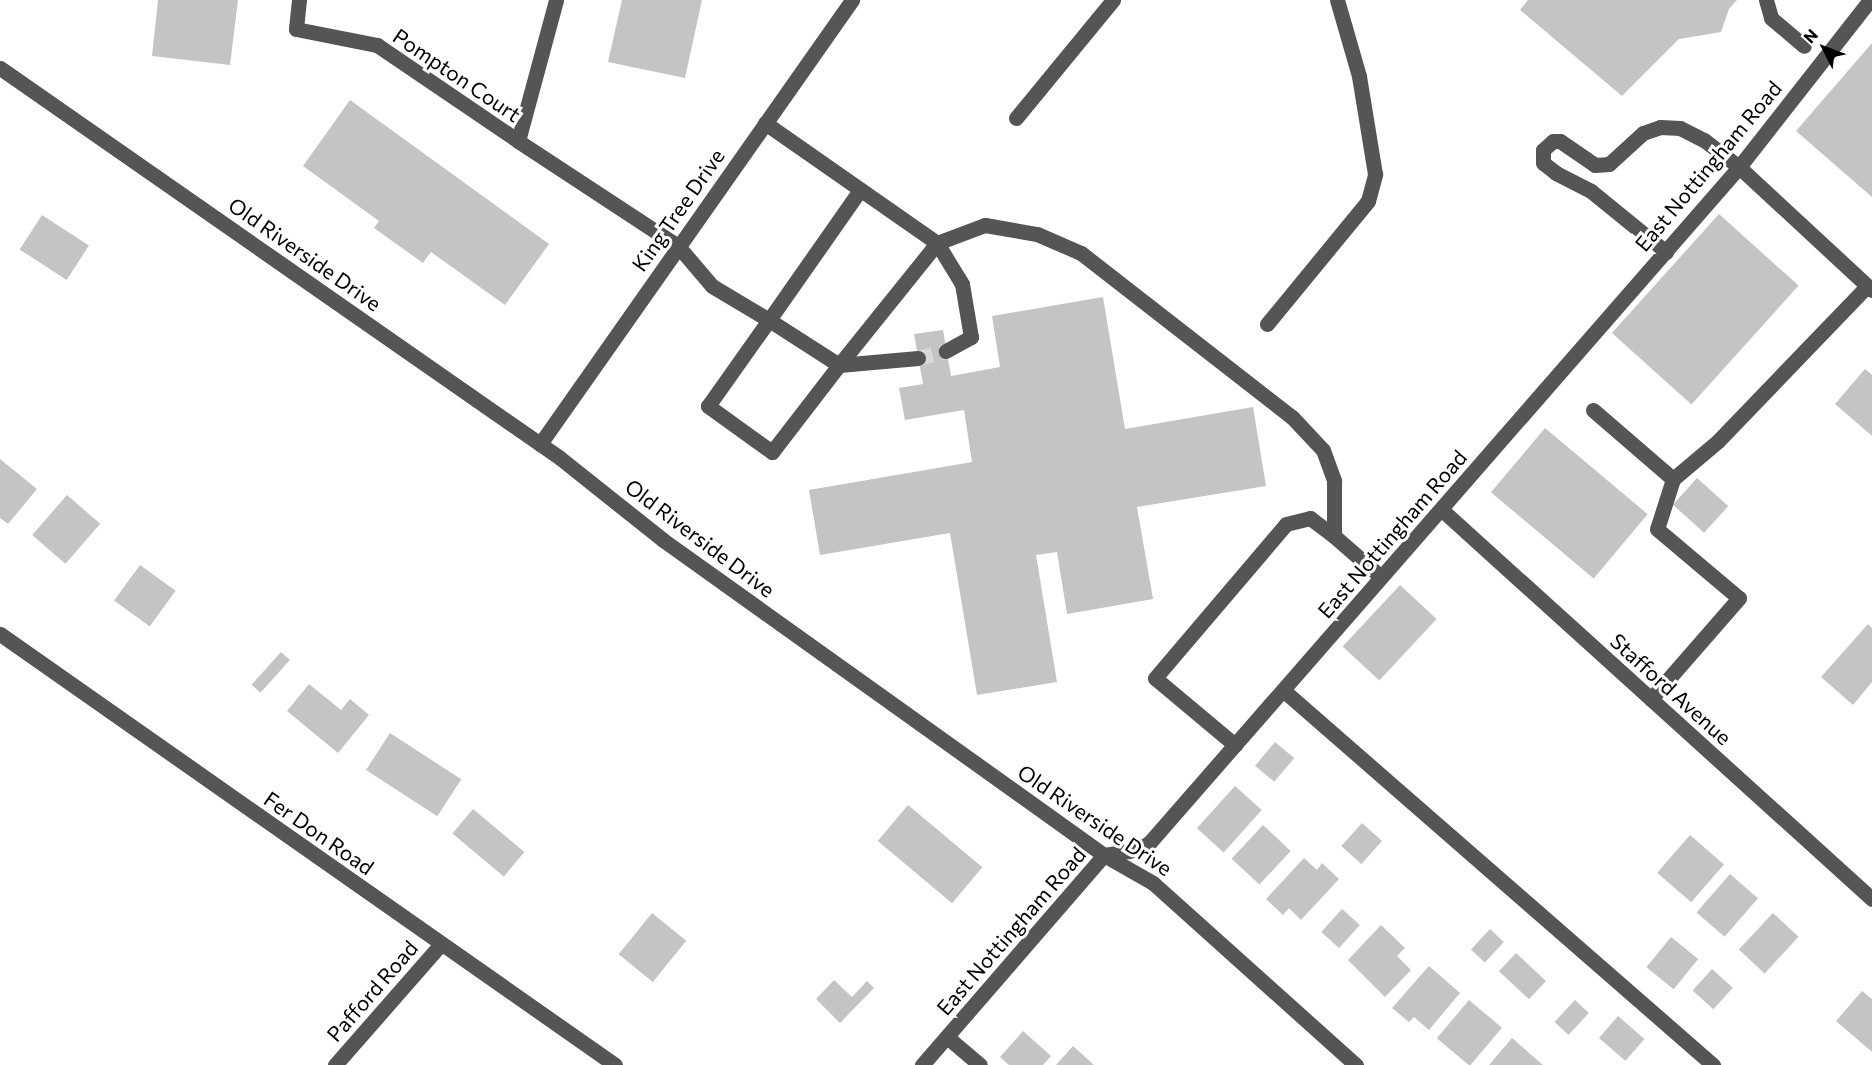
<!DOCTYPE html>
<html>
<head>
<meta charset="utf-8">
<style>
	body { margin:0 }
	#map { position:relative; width:1872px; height:1065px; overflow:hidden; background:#fff; font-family:Commissioner,sans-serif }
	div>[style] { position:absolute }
	.building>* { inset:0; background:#c4c4c4; transform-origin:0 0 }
	.minor-tunnel>* { height:15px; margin-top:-7.5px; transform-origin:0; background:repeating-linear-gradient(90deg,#d9d9d9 0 15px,transparent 0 23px) }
	.minor>* { height:15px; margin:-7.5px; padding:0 7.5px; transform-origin:7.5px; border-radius:7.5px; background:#555 }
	span { translate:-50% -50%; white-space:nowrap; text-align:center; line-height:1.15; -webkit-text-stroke:6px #fff; paint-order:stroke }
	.street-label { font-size:21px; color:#000 }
	.north { position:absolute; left:1794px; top:18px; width:60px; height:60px; -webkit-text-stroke:4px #fff; paint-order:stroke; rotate:312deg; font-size:16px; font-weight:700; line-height:24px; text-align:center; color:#000 }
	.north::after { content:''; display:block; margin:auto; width:21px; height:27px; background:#000; clip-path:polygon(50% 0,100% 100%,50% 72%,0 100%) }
</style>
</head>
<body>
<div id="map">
	<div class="building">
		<div style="clip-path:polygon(158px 0,238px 0,230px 65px,152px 56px)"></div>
		<div style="clip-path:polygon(622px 0,702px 0,685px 78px,608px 62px)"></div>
		<div style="clip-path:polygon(1528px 0,1737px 0,1729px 9px,1721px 32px,1679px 39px,1622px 96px,1520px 10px)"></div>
		<div style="clip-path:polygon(1872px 43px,1872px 197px,1796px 131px)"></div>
		<div style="clip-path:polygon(350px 100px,549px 244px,505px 305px,431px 252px,423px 263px,374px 228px,379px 221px,303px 166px)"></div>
		<div style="left:1719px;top:214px;width:107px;height:160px;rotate:42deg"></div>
		<div style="left:42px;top:215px;width:56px;height:41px;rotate:33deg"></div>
		<div style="clip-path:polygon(1103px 297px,1125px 429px,1253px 407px,1266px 486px,1137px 507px,1153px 599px,1067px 614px,1057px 552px,1036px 555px,1057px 682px,977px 695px,950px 533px,820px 555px,809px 490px,972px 462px,964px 410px,905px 420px,899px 388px,923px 384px,914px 334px,943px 330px,951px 376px,1000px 367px,992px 316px)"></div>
		<div style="clip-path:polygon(1865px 369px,1872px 375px,1872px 436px,1835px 404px)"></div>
		<div style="left:1545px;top:428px;width:134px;height:84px;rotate:40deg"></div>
		<div style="clip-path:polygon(0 459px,37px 489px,8px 524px,0 518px)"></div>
		<div style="left:1697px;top:478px;width:42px;height:36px;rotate:42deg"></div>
		<div style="left:67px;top:495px;width:44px;height:53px;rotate:41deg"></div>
		<div style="left:140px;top:565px;width:44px;height:44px;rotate:36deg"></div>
		<div style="left:1400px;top:585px;width:50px;height:84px;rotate:43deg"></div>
		<div style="clip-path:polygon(1868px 624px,1872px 628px,1872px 682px,1853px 705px,1821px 677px)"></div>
		<div style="left:281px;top:652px;width:12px;height:44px;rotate:42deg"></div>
		<div style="clip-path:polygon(309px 684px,341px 710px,350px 699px,369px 715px,338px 753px,287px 711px)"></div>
		<div style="left:390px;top:733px;width:85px;height:44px;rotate:33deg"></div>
		<div style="left:1275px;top:742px;width:25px;height:31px;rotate:40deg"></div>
		<div style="left:1235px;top:786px;width:36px;height:57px;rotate:42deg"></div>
		<div style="left:908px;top:805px;width:97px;height:47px;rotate:40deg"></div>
		<div style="left:473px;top:809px;width:67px;height:32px;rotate:40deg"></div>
		<div style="left:1362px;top:823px;width:27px;height:31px;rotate:42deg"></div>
		<div style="left:1263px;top:825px;width:38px;height:46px;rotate:43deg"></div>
		<div style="left:1690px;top:835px;width:45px;height:50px;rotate:41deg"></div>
		<div style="clip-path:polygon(1304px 858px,1317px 870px,1322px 863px,1339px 879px,1301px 920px,1289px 908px,1283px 915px,1266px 899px)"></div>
		<div style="left:1730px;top:874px;width:37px;height:51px;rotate:41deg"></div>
		<div style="left:1342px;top:909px;width:24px;height:31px;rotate:42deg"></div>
		<div style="left:652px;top:913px;width:44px;height:53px;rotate:39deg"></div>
		<div style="left:1773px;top:913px;width:35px;height:50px;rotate:43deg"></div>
		<div style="clip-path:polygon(1381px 925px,1405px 948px,1397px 956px,1411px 970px,1385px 997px,1348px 960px)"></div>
		<div style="left:1490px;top:929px;width:19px;height:28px;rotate:43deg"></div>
		<div style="left:1671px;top:937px;width:35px;height:39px;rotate:39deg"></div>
		<div style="left:1516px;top:953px;width:41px;height:25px;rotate:43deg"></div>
		<div style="clip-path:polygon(1429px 966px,1460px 993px,1429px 1030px,1414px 1017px,1409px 1022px,1392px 1008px)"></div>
		<div style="left:1712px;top:969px;width:28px;height:29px;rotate:42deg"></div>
		<div style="clip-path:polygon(834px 980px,852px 997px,867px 981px,874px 988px,840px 1023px,816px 999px)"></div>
		<div style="clip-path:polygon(1862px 991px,1872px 999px,1872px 1052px,1836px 1021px)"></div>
		<div style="left:1469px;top:1000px;width:43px;height:50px;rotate:40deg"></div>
		<div style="left:1575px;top:1000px;width:19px;height:30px;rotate:43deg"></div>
		<div style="left:1618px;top:1016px;width:35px;height:29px;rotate:41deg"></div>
		<div style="clip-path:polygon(1023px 1031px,1051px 1056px,1043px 1065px,1009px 1065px,1000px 1057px)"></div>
		<div style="clip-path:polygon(1512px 1038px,1543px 1065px,1489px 1065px)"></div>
		<div style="clip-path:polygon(1073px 1046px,1094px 1065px,1056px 1065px)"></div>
	</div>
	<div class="minor-tunnel">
		<div style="left:918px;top:358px;width:29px;rotate:-14deg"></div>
	</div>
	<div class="minor">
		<div style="left:299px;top:0;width:29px;rotate:96deg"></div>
		<div style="left:296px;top:29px;width:83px;rotate:11.2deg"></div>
		<div style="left:377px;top:45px;width:171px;rotate:34.2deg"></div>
		<div style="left:518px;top:141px;width:146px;rotate:-74.9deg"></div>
		<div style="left:1766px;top:0;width:19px;rotate:74deg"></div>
		<div style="left:1771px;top:18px;width:43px;rotate:40.3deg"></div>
		<div style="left:0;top:68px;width:682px;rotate:34.85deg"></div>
		<div style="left:560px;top:458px;width:132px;rotate:38.5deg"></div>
		<div style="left:663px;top:540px;width:542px;rotate:35.54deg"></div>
		<div style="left:1104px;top:855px;width:56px;rotate:29.7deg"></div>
		<div style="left:1153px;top:883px;width:273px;rotate:41.9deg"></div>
		<div style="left:1016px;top:118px;width:153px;rotate:-50.6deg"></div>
		<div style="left:765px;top:123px;width:210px;rotate:34.9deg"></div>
		<div style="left:937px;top:243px;width:48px;rotate:58.6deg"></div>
		<div style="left:962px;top:284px;width:54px;rotate:80.4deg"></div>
		<div style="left:971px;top:337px;width:29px;rotate:151deg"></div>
		<div style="left:518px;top:141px;width:191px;rotate:33.3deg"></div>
		<div style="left:678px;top:246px;width:52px;rotate:49.6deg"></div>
		<div style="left:712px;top:286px;width:66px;rotate:30.8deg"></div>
		<div style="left:769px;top:320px;width:83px;rotate:32.7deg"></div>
		<div style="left:839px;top:365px;width:110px;rotate:127.6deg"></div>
		<div style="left:772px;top:452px;width:79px;rotate:-144.3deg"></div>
		<div style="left:708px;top:406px;width:105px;rotate:-54.7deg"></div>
		<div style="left:769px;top:320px;width:159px;rotate:-55deg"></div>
		<div style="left:1666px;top:252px;width:97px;rotate:-140.9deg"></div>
		<div style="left:1591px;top:191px;width:39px;rotate:-153deg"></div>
		<div style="left:1556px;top:173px;width:16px;rotate:-142deg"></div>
		<div style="left:1543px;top:163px;width:13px;rotate:-90deg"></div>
		<div style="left:1543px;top:150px;width:13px;rotate:-42deg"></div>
		<div style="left:1553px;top:141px;width:7px"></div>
		<div style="left:1560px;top:141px;width:42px;rotate:34.4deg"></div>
		<div style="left:1595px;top:165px;width:14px;rotate:-4deg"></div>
		<div style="left:1609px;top:164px;width:46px;rotate:-42.4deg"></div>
		<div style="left:1643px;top:133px;width:18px;rotate:-19deg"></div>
		<div style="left:1660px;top:127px;width:20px;rotate:3deg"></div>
		<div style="left:1680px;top:128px;width:27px;rotate:27deg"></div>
		<div style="left:1704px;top:140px;width:44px;rotate:37.6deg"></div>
		<div style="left:1739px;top:167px;width:181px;rotate:42.8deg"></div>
		<div style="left:1267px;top:324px;width:159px;rotate:-50.6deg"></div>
		<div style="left:1368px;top:201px;width:28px;rotate:-75deg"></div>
		<div style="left:1375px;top:174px;width:99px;rotate:-99.3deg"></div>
		<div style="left:1359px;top:76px;width:79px;rotate:-106.1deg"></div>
		<div style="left:918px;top:358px;width:79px;rotate:174.9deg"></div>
		<div style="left:839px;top:365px;width:156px;rotate:-51.2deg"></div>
		<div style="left:937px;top:243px;width:51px;rotate:-20.6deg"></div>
		<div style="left:985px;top:225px;width:53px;rotate:9.8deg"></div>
		<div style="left:1037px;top:234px;width:48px;rotate:23.4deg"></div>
		<div style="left:1081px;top:253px;width:267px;rotate:37.9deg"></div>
		<div style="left:1292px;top:417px;width:45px;rotate:46.8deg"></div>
		<div style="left:1323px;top:450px;width:33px;rotate:70deg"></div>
		<div style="left:1334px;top:481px;width:55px;rotate:90deg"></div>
		<div style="left:1334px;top:536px;width:62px;rotate:41.1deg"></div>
		<div style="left:1593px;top:410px;width:106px;rotate:40.8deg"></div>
		<div style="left:1673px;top:479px;width:52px;rotate:107.7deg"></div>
		<div style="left:1657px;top:529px;width:107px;rotate:40.1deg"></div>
		<div style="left:1739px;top:598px;width:134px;rotate:131.1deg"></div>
		<div style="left:540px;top:444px;width:543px;rotate:-54.9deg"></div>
		<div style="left:1673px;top:479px;width:59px;rotate:-40.2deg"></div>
		<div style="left:1718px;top:441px;width:215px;rotate:-46.1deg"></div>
		<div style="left:1442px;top:510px;width:580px;rotate:42.13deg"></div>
		<div style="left:0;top:634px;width:751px;rotate:35.02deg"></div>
		<div style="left:1283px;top:690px;width:571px;rotate:41.09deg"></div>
		<div style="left:1235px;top:745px;width:104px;rotate:-140.1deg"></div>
		<div style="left:1155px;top:678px;width:202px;rotate:-49.6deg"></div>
		<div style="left:1286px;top:524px;width:25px;rotate:-14deg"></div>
		<div style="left:1310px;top:518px;width:30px;rotate:37deg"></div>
		<div style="left:947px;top:1037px;width:43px;rotate:40.3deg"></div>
		<div style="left:335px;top:1065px;width:161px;rotate:-48.8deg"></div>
		<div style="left:922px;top:1065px;width:278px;rotate:-49.1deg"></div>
		<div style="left:1104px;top:855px;width:36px;rotate:-9deg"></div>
		<div style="left:1140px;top:849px;width:12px;rotate:-35deg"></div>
		<div style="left:1150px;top:842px;width:896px;rotate:-48.89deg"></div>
		<div style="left:1739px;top:167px;width:212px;rotate:-51.9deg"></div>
	</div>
	<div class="street-label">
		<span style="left:457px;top:75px;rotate:34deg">Pompton Court</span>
		<span style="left:1708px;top:166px;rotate:-50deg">East Nottingham Road</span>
		<span style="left:678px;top:210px;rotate:-55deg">King Tree Drive</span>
		<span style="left:305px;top:254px;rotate:35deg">Old Riverside Drive</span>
		<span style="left:1392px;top:534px;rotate:-49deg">East Nottingham Road</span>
		<span style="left:700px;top:538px;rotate:37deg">Old Riverside Drive</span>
		<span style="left:1671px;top:689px;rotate:42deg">Stafford Avenue</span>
		<span style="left:1095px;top:820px;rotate:34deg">Old Riverside Drive</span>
		<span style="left:319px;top:833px;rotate:35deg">Fer Don Road</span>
		<span style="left:1011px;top:931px;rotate:-49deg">East Nottingham Road</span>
		<span style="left:372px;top:991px;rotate:-49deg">Pafford Road</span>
	</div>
	<div class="north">N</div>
</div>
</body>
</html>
